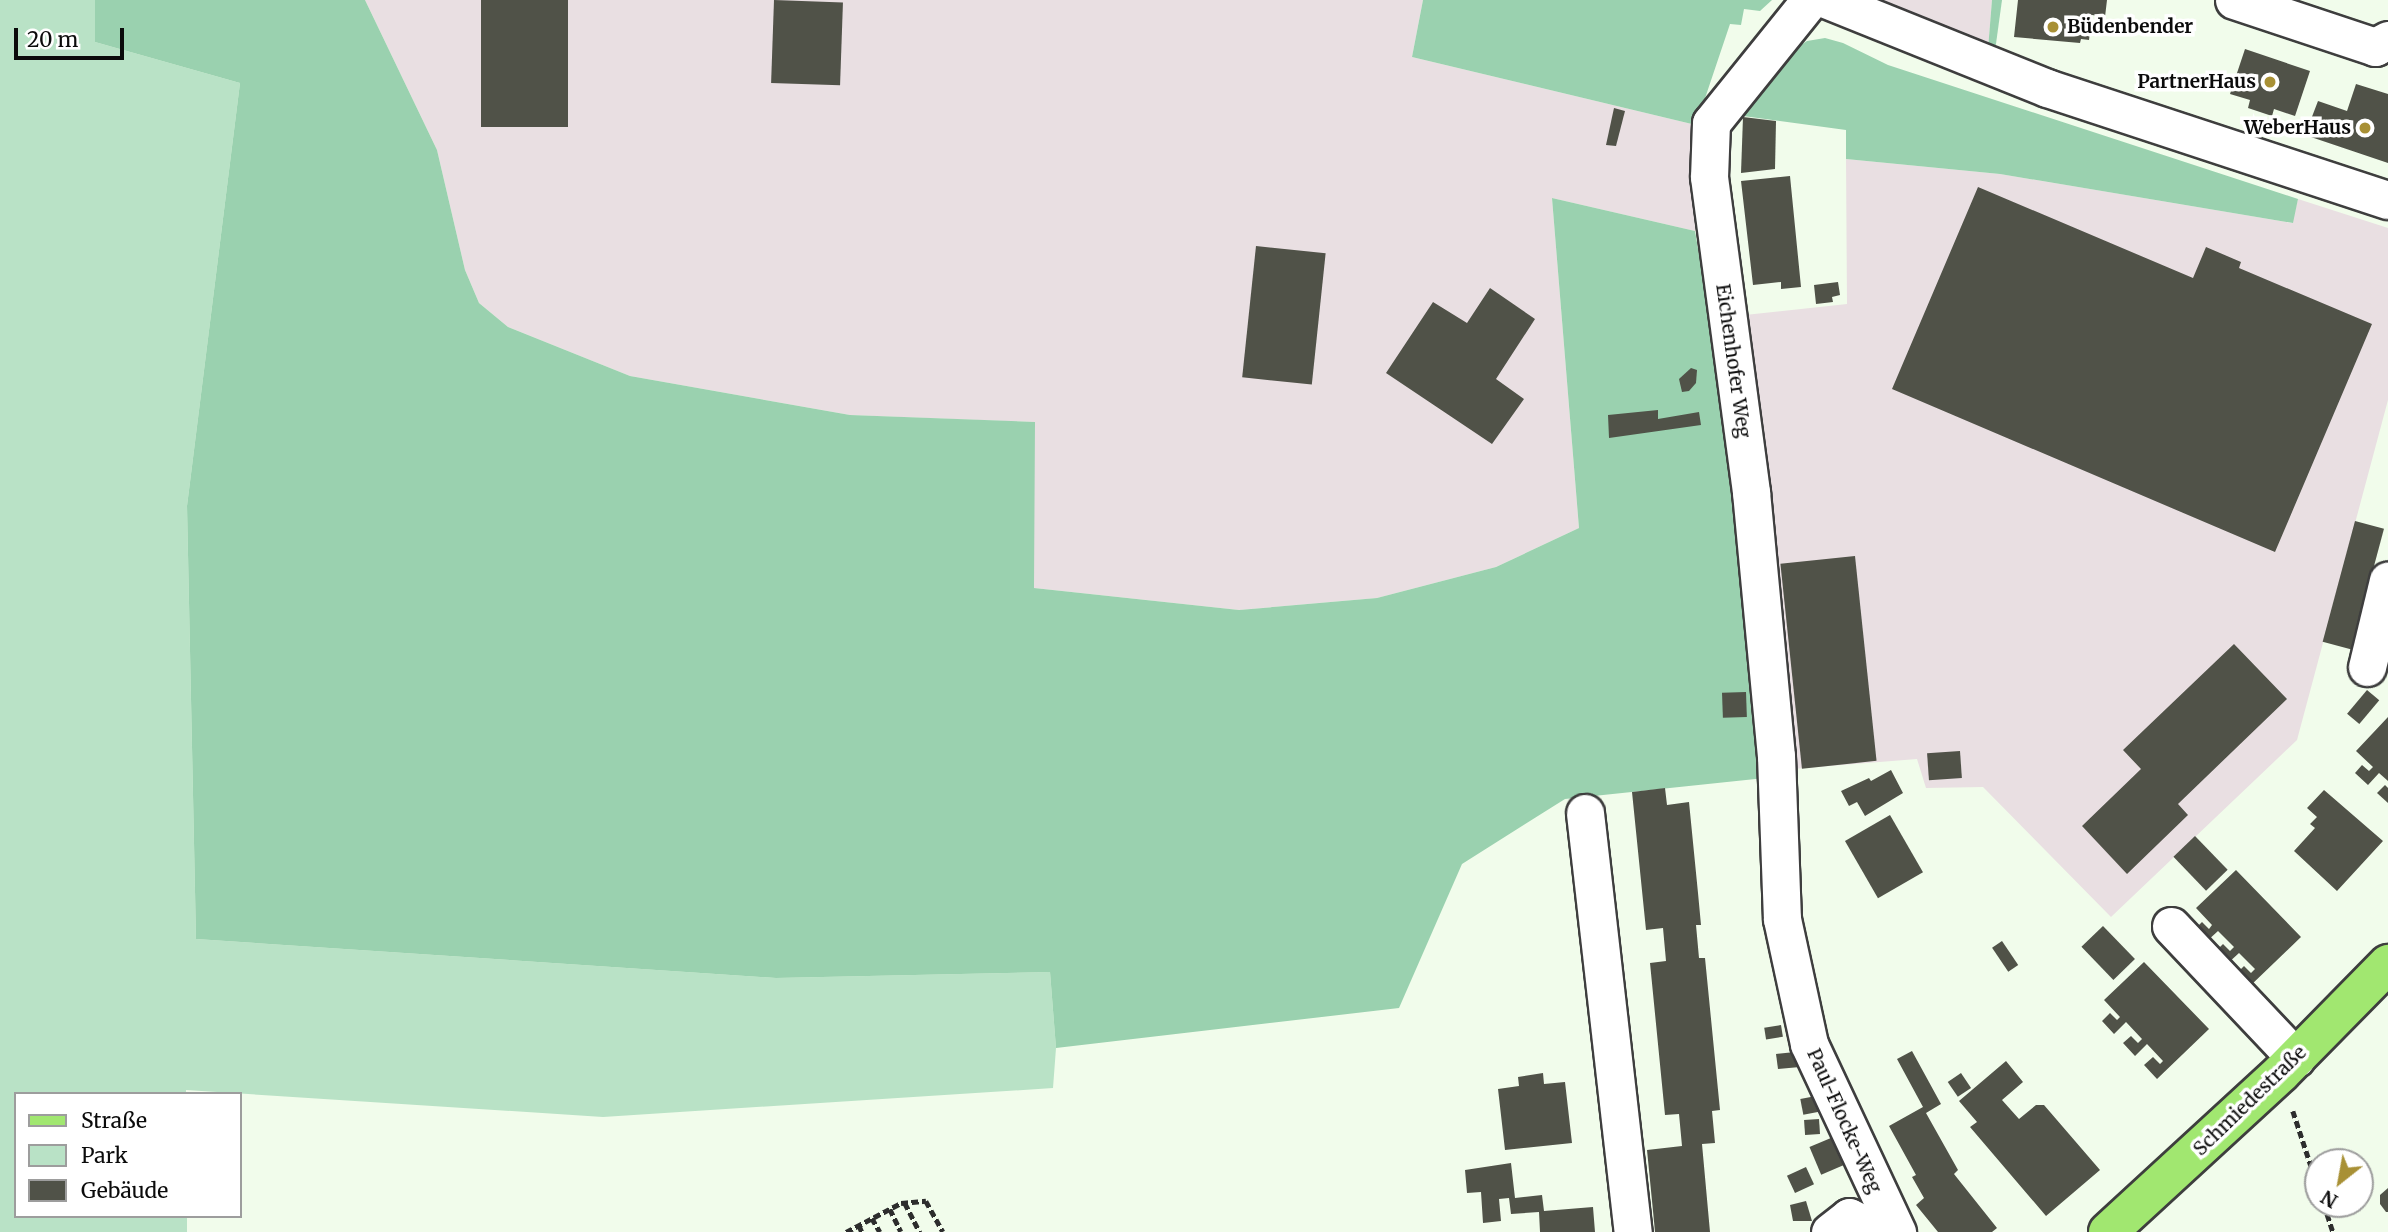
<!DOCTYPE html>
<html>
<head>
<meta charset="utf-8">
<style>
	body { margin:0 }
	#map { position:relative; width:2388px; height:1232px; overflow:hidden; background:#f1fceb; font-family:Merriweather,serif }
	div>[style] { position:absolute }
	.industrial>* { inset:0; background:#e9dfe2 }
	.green>* { inset:0; background:#b9e2c6 }
	.forest>* { inset:0; background:#9ad1af }
	.building>* { inset:0; background:#505248; transform-origin:0 0 }
	.path>* { height:4.5px; margin-top:-2.25px; transform-origin:0; background:repeating-linear-gradient(90deg,#2d2d2d 0 7px,transparent 0 10.5px) }
	.roads { filter:drop-shadow(2px 0 #3e3e3e) drop-shadow(-2px 0 #3e3e3e) drop-shadow(0 2px #3e3e3e) drop-shadow(0 -2px #3e3e3e) }
	.minor>* { height:37px; margin:-18.5px; padding:0 18.5px; transform-origin:18.5px; border-radius:18.5px; background:#fff }
	.major>* { height:38px; margin:-19px; padding:0 19px; transform-origin:19px; border-radius:19px; background:#a1e770 }
	.dots>* { width:19px; height:19px; translate:-50% -50%; box-sizing:border-box; border:4px solid #fff; border-radius:50% }
	span { translate:-50% -50%; white-space:nowrap; text-align:center; line-height:1.15; -webkit-text-stroke:7px #fff; paint-order:stroke }
	.poi-label { font-size:19px; color:#0b0b0b; font-weight:700 }
	.left { translate:0 -50%; text-align:left }
	.right { translate:-100% -50%; text-align:right }
	.street-label { font-size:19px; color:#0b0b0b }
	.legend { position:absolute; left:14px; top:1092px; width:228px; height:126px; box-sizing:border-box; background:#fff; border:2px solid #9d9d9d; margin:0; padding:9px 12px; list-style:none; font-size:21px; color:#0b0b0b }
	.legend li { display:flex; align-items:center; gap:14px; height:35px }
	.legend b { width:35px; border:2px solid #9d9d9d }
	.north { position:absolute; left:2304px; top:1148px; width:70px; height:70px; box-sizing:border-box; background:#fff; border:2px solid #9d9d9d; border-radius:50%; rotate:211deg; font-size:19px; font-weight:700; line-height:28px; text-align:center; color:#0b0b0b }
	.north::after { content:''; display:block; margin:auto; width:24px; height:32px; background:#a89035; clip-path:polygon(50% 0,100% 100%,50% 72%,0 100%) }
	.scale { position:absolute; left:14px; top:28px; width:110px; height:32px; box-sizing:border-box; border:4px solid #0b0b0b; border-top:0; padding-left:9px; font-size:21px; line-height:24px; white-space:nowrap; color:#0b0b0b; -webkit-text-stroke:5px #fff; paint-order:stroke }
</style>
</head>
<body>
<div id="map">
	<div class="industrial">
		<div style="clip-path:polygon(365px 0,1423px 0,1412px 57px,1696px 125px,1695px 231px,1552px 198px,1579px 528px,1496px 567px,1377px 598px,1239px 610px,1034px 588px,1034px 422px,850px 415px,630px 376px,508px 327px,479px 303px,465px 270px,437px 150px)"></div>
		<div style="clip-path:polygon(1865px 0,1992px 0,1988px 49px)"></div>
		<div style="clip-path:polygon(1846px 159px,2000px 174px,2292px 223px,2298px 199px,2388px 228px,2388px 400px,2297px 740px,2111px 917px,1983px 787px,1926px 788px,1917px 759px,1792px 769px,1745px 315px,1847px 304px)"></div>
	</div>
	<div class="green">
		<div style="clip-path:polygon(0 0,95px 0,95px 42px,240px 83px,187px 506px,196px 939px,776px 978px,1050px 972px,1056px 1048px,1053px 1088px,603px 1117px,186px 1090px,186px 1094px,16px 1094px,16px 1216px,187px 1216px,187px 1232px,0 1232px)"></div>
	</div>
	<div class="forest">
		<div style="clip-path:polygon(95px 0,365px 0,437px 150px,465px 270px,479px 303px,508px 327px,630px 376px,850px 415px,1035px 422px,1034px 588px,1239px 610px,1377px 598px,1496px 567px,1579px 528px,1552px 198px,1695px 231px,1739px 487px,1765px 778px,1565px 799px,1462px 864px,1399px 1008px,1056px 1048px,1050px 972px,776px 978px,196px 939px,187px 506px,240px 83px,95px 42px)"></div>
		<div style="clip-path:polygon(1423px 0,1772px 0,1760px 11px,1744px 9px,1741px 25px,1730px 24px,1696px 125px,1412px 57px)"></div>
		<div style="clip-path:polygon(1992px 0,2002px 0,1995px 51px,1988px 49px)"></div>
		<div style="clip-path:polygon(1825px 38px,1843px 43px,1888px 65px,2298px 199px,2293px 223px,2000px 174px,1846px 159px,1846px 130px,1736px 115px,1784px 56px,1807px 41px)"></div>
	</div>
	<div class="building">
		<div style="left:481px;top:0;width:87px;height:127px"></div>
		<div style="left:774px;top:0;width:69px;height:83px;rotate:2deg"></div>
		<div style="clip-path:polygon(2018px 0,2107px 0,2105px 17px,2092px 15px,2089px 40px,2081px 39px,2080px 43px,2014px 37px)"></div>
		<div style="clip-path:polygon(2245px 49px,2310px 71px,2295px 116px,2274px 109px,2272px 116px,2248px 108px,2250px 100px,2230px 94px)"></div>
		<div style="clip-path:polygon(2356px 84px,2388px 94px,2388px 163px,2305px 135px,2318px 101px,2347px 111px)"></div>
		<div style="clip-path:polygon(1614px 108px,1625px 111px,1616px 146px,1606px 145px)"></div>
		<div style="clip-path:polygon(1743px 117px,1776px 121px,1775px 169px,1741px 173px)"></div>
		<div style="clip-path:polygon(1790px 176px,1801px 287px,1781px 289px,1781px 282px,1753px 285px,1741px 181px)"></div>
		<div style="clip-path:polygon(1978px 187px,2193px 278px,2206px 247px,2241px 262px,2239px 268px,2372px 324px,2275px 552px,1892px 389px)"></div>
		<div style="left:1256px;top:246px;width:70px;height:132px;rotate:6deg"></div>
		<div style="clip-path:polygon(1838px 282px,1840px 295px,1832px 297px,1833px 302px,1816px 304px,1814px 285px)"></div>
		<div style="clip-path:polygon(1490px 288px,1535px 319px,1496px 379px,1524px 399px,1492px 444px,1386px 373px,1433px 302px,1467px 323px)"></div>
		<div style="clip-path:polygon(1691px 368px,1697px 370px,1696px 383px,1689px 391px,1682px 392px,1679px 379px)"></div>
		<div style="clip-path:polygon(1658px 410px,1658px 419px,1699px 412px,1701px 425px,1609px 438px,1608px 415px)"></div>
		<div style="left:2355px;top:521px;width:30px;height:125px;rotate:15deg"></div>
		<div style="left:1855px;top:556px;width:206px;height:75px;rotate:84deg"></div>
		<div style="clip-path:polygon(2234px 644px,2287px 699px,2178px 804px,2188px 815px,2127px 874px,2082px 826px,2141px 769px,2123px 750px)"></div>
		<div style="left:2367px;top:690px;width:16px;height:31px;rotate:40deg"></div>
		<div style="left:1746px;top:692px;width:25px;height:24px;rotate:88deg"></div>
		<div style="clip-path:polygon(2388px 717px,2388px 781px,2379px 773px,2368px 785px,2355px 773px,2362px 765px,2369px 771px,2373px 767px,2356px 751px)"></div>
		<div style="left:1960px;top:751px;width:27px;height:33px;rotate:86deg"></div>
		<div style="clip-path:polygon(1891px 770px,1903px 793px,1865px 816px,1857px 802px,1849px 806px,1841px 791px,1869px 778px,1871px 781px)"></div>
		<div style="clip-path:polygon(2385px 785px,2388px 788px,2388px 803px,2377px 793px)"></div>
		<div style="clip-path:polygon(1665px 788px,1667px 805px,1689px 802px,1698px 893px,1701px 925px,1696px 925px,1699px 958px,1705px 958px,1720px 1110px,1712px 1111px,1715px 1143px,1702px 1144px,1710px 1232px,1655px 1232px,1653px 1211px,1647px 1150px,1682px 1146px,1679px 1114px,1665px 1115px,1650px 963px,1666px 961px,1663px 928px,1646px 930px,1632px 792px)"></div>
		<div style="clip-path:polygon(2324px 790px,2383px 841px,2337px 891px,2294px 851px,2315px 828px,2310px 824px,2317px 817px,2307px 808px)"></div>
		<div style="left:1890px;top:815px;width:66px;height:52px;rotate:60deg"></div>
		<div style="left:2195px;top:836px;width:47px;height:30px;rotate:46deg"></div>
		<div style="clip-path:polygon(2236px 870px,2301px 937px,2249px 987px,2236px 974px,2244px 966px,2251px 973px,2255px 969px,2239px 953px,2227px 964px,2215px 952px,2223px 944px,2230px 951px,2234px 947px,2218px 931px,2206px 942px,2194px 930px,2202px 922px,2209px 929px,2212px 925px,2196px 908px)"></div>
		<div style="left:2103px;top:926px;width:46px;height:30px;rotate:46deg"></div>
		<div style="left:2002px;top:941px;width:29px;height:12px;rotate:56deg"></div>
		<div style="clip-path:polygon(2144px 962px,2209px 1029px,2157px 1079px,2144px 1065px,2153px 1057px,2160px 1064px,2163px 1061px,2147px 1044px,2135px 1056px,2123px 1043px,2131px 1036px,2138px 1043px,2142px 1039px,2126px 1022px,2114px 1034px,2102px 1021px,2110px 1013px,2117px 1020px,2120px 1017px,2104px 1000px)"></div>
		<div style="left:1781px;top:1025px;width:12px;height:17px;rotate:81deg"></div>
		<div style="clip-path:polygon(1912px 1051px,1941px 1104px,1926px 1113px,1958px 1170px,1954px 1174px,1997px 1228px,1992px 1232px,1938px 1232px,1916px 1205px,1924px 1198px,1912px 1177px,1916px 1175px,1889px 1126px,1923px 1107px,1897px 1059px)"></div>
		<div style="clip-path:polygon(1795px 1052px,1800px 1067px,1778px 1069px,1776px 1054px)"></div>
		<div style="clip-path:polygon(2006px 1061px,2023px 1082px,2002px 1100px,2019px 1119px,2036px 1105px,2044px 1105px,2100px 1170px,2046px 1216px,1970px 1127px,1977px 1122px,1959px 1101px)"></div>
		<div style="clip-path:polygon(1543px 1073px,1544px 1084px,1565px 1082px,1572px 1143px,1505px 1150px,1498px 1089px,1519px 1086px,1518px 1077px)"></div>
		<div style="left:1961px;top:1073px;width:18px;height:16px;rotate:56deg"></div>
		<div style="left:1816px;top:1096px;width:16px;height:16px;rotate:79deg"></div>
		<div style="left:1819px;top:1119px;width:15px;height:15px;rotate:86deg"></div>
		<div style="left:1838px;top:1135px;width:30px;height:31px;rotate:67deg"></div>
		<div style="clip-path:polygon(1511px 1163px,1515px 1198px,1542px 1195px,1544px 1211px,1593px 1207px,1595px 1232px,1540px 1232px,1539px 1212px,1511px 1214px,1509px 1198px,1499px 1199px,1501px 1221px,1483px 1223px,1481px 1192px,1467px 1193px,1465px 1170px)"></div>
		<div style="left:1806px;top:1167px;width:19px;height:21px;rotate:65deg"></div>
		<div style="clip-path:polygon(2388px 1188px,2388px 1212px,2386px 1212px,2380px 1204px,2380px 1195px)"></div>
		<div style="clip-path:polygon(1806px 1201px,1812px 1221px,1793px 1221px,1790px 1205px)"></div>
	</div>
	<div class="path">
		<div style="left:2293px;top:1111px;width:80px;rotate:71.8deg"></div>
		<div style="left:905px;top:1203px;width:33px;rotate:63deg"></div>
		<div style="left:2324px;top:1204px;width:29px;rotate:72deg"></div>
		<div style="left:890px;top:1209px;width:25px;rotate:64deg"></div>
		<div style="left:872px;top:1218px;width:16px;rotate:60deg"></div>
		<div style="left:859px;top:1225px;width:8px;rotate:67deg"></div>
		<div style="left:846px;top:1232px;width:62px;rotate:-27.8deg"></div>
		<div style="left:901px;top:1203px;width:25px;rotate:-5deg"></div>
		<div style="left:926px;top:1201px;width:35px;rotate:61deg"></div>
	</div>
	<div class="roads">
		<div class="minor">
			<div style="left:1810px;top:0;width:158px;rotate:128.8deg"></div>
			<div style="left:1711px;top:123px;width:54px;rotate:92.1deg"></div>
			<div style="left:1709px;top:177px;width:318px;rotate:82.4deg"></div>
			<div style="left:1751px;top:492px;width:265px;rotate:84.6deg"></div>
			<div style="left:1776px;top:756px;width:163px;rotate:87.9deg"></div>
			<div style="left:1782px;top:919px;width:128px;rotate:77.8deg"></div>
			<div style="left:1809px;top:1044px;width:208px;rotate:64.9deg"></div>
			<div style="left:1828px;top:0;width:236px;rotate:21.9deg"></div>
			<div style="left:2047px;top:88px;width:359px;rotate:18.2deg"></div>
			<div style="left:2234px;top:0;width:149px;rotate:18.4deg"></div>
			<div style="left:2375px;top:47px;width:15px;rotate:-28deg"></div>
			<div style="left:2367px;top:667px;width:89px;rotate:-76.4deg"></div>
			<div style="left:1585px;top:813px;width:422px;rotate:83.5deg"></div>
			<div style="left:2171px;top:926px;width:182px;rotate:46.6deg"></div>
			<div style="left:1830px;top:1232px;width:24px;rotate:-38deg"></div>
			<div style="left:1849px;top:1217px;width:16px;rotate:27deg"></div>
			<div style="left:1863px;top:1224px;width:9px;rotate:63deg"></div>
		</div>
		<div class="major">
			<div style="left:2108px;top:1232px;width:235px;rotate:-42.6deg"></div>
			<div style="left:2281px;top:1073px;width:153px;rotate:-45.5deg"></div>
		</div>
	</div>
	<div class="dots">
		<div style="left:2053px;top:27px;background:#a89035"></div>
		<div style="left:2270px;top:82px;background:#a89035"></div>
		<div style="left:2365px;top:128px;background:#a89035"></div>
	</div>
	<div class="poi-label">
		<span class="left" style="left:2067px;top:27px">Büdenbender</span>
		<span class="right" style="left:2256px;top:82px">PartnerHaus</span>
		<span class="right" style="left:2351px;top:128px">WeberHaus</span>
	</div>
	<div class="street-label">
		<span style="left:1733px;top:361px;rotate:82deg">Eichenhofer Weg</span>
		<span style="left:2250px;top:1101px;rotate:-44deg">Schmiedestraße</span>
		<span style="left:1844px;top:1121px;rotate:66deg">Paul-Flocke-Weg</span>
	</div>
	<ul class="legend">
	<li><b style="height:9px;background:#a1e770"></b>Straße</li>
	<li><b style="height:19px;background:#b9e2c6"></b>Park</li>
	<li><b style="height:19px;background:#505248"></b>Gebäude</li>
	</ul>
	<div class="north">N</div>
	<div class="scale">20 m</div>
</div>
</body>
</html>
